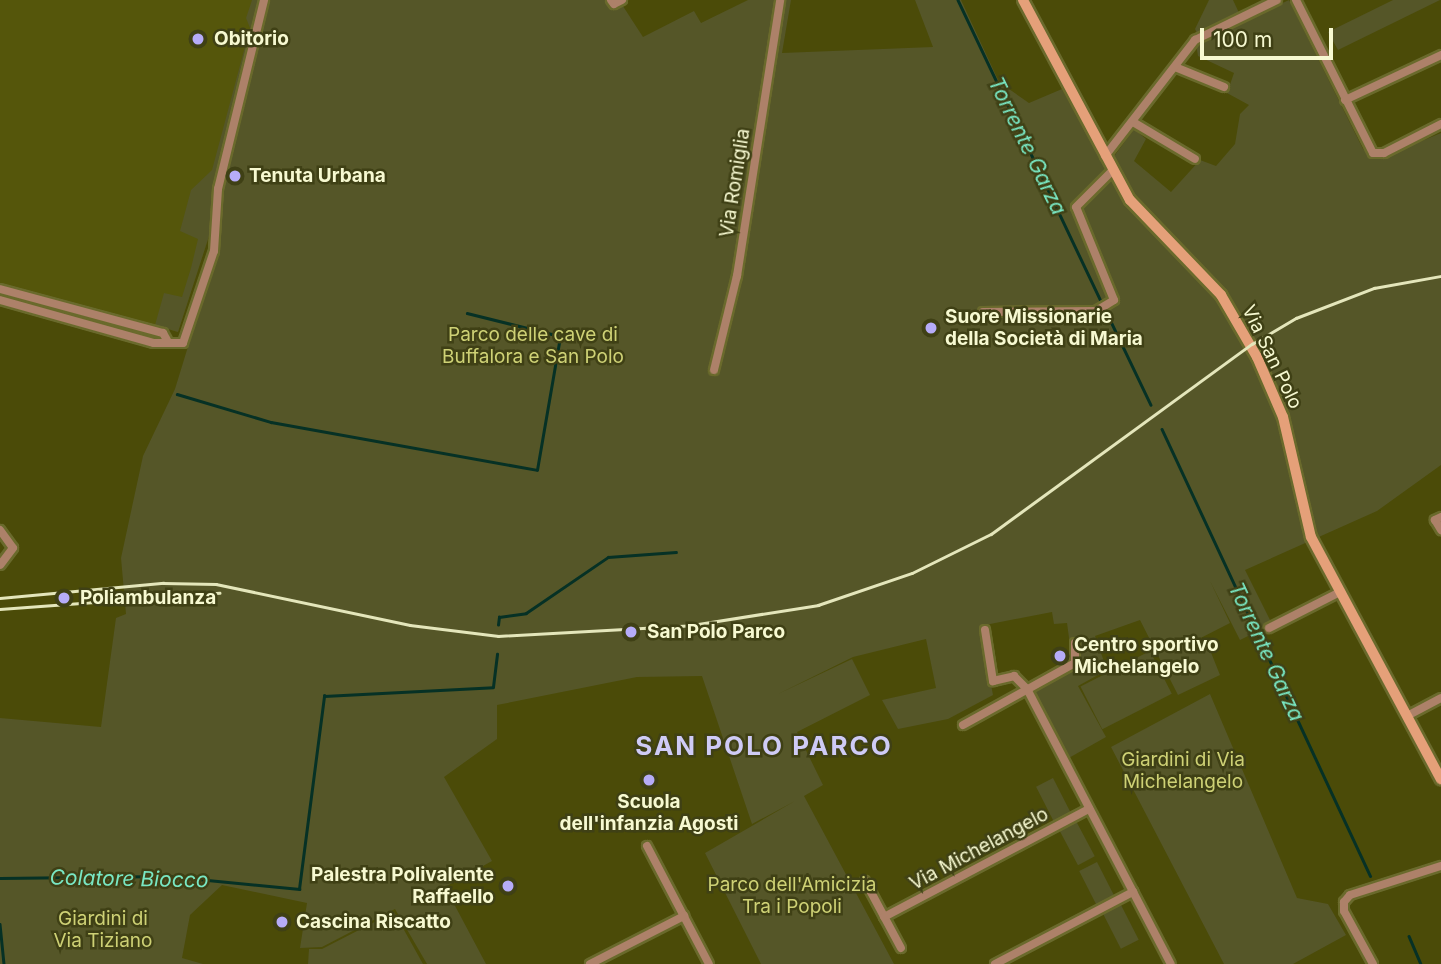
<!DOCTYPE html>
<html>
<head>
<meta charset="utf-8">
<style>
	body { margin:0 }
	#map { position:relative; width:1441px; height:964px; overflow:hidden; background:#4b4b08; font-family:Inter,sans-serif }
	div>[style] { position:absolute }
	.built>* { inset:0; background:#55560b }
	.green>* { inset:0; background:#555628; transform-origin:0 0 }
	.stream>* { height:2.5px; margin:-1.25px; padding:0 1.25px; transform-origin:1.25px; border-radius:1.25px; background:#063125 }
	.roads { filter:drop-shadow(2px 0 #6a6a2c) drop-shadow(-2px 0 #6a6a2c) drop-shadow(0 2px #6a6a2c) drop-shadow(0 -2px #6a6a2c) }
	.street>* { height:8px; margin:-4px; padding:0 4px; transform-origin:4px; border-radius:4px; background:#ad8169 }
	.secondary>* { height:10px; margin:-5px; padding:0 5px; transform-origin:5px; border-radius:5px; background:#e5a079 }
	.rail>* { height:2.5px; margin:-1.25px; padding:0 1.25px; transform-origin:1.25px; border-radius:1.25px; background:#e4e6bb }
	.dots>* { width:19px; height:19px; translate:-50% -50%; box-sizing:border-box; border:4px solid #3f4015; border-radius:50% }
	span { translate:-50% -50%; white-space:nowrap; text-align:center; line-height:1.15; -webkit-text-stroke:5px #3f4015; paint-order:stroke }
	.poi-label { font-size:19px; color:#f7f9d1; font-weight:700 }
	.left { translate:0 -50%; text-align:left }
	.right { translate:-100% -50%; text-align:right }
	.street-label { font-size:19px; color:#f7f9d1 }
	.park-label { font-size:19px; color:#ced175 }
	.water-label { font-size:21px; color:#79e7c3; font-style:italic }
	.district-label { font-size:26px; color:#cfcbf6; font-weight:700; letter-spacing:2px }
	.scale { position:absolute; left:1200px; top:28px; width:133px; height:32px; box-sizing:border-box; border:4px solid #f7f9d1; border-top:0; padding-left:9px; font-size:21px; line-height:24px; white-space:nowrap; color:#f7f9d1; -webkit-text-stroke:5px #3f4015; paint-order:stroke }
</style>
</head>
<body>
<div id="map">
	<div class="built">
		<div style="clip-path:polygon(0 0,259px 0,219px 164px,210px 233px,178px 332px,0 283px)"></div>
	</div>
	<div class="green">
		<div style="clip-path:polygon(252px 0,259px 0,219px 164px,210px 233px,178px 332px,155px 325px,164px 293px,182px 297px,191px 268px,198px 239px,180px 231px,191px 190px,212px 170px,250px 28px,246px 18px)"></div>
		<div style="clip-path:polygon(268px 0,619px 0,643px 37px,694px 11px,701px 23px,748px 0,791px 0,782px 53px,933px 47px,915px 0,961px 0,999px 82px,1029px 103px,1062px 89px,1102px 162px,1115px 155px,1134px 129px,1146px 139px,1134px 161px,1171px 192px,1200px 160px,1216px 166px,1235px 144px,1240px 114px,1249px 105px,1227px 93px,1234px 73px,1198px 56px,1196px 44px,1289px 0,1363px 149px,1378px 159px,1441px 133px,1441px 465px,1377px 511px,1245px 570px,1272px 624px,1240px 640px,1210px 581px,1230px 623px,1185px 646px,1206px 640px,1220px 675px,1178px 695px,1140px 620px,1095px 636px,1107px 670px,1078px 686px,1106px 737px,1067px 759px,1033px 689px,1073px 667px,1067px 623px,1054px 624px,1052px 612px,980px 626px,993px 695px,948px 719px,898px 729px,882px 700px,936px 688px,926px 639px,853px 657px,778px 694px,852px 659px,870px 695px,797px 732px,823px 785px,804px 796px,894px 964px,761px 964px,705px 853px,795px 801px,752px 824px,702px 676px,637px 677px,497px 705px,497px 739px,444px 777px,492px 861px,445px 887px,486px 964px,427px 964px,395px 909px,322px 947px,300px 948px,307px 903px,222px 885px,190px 915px,182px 958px,203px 964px,0 964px,0 718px,101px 727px,116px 618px,126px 614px,121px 558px,143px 456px,175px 389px,217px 252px,220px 191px)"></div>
		<div style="clip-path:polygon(1209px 0,1233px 0,1240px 15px,1198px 35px,1195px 29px)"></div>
		<div style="clip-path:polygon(1393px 0,1440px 0,1338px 50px,1328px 32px)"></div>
		<div style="left:1150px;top:651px;width:48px;height:78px;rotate:63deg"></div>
		<div style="clip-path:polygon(1210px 694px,1297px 898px,1328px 904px,1346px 935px,1293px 964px,1224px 964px,1111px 747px)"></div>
		<div style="left:1053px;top:778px;width:39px;height:19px;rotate:63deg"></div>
		<div style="left:1076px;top:821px;width:40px;height:19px;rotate:62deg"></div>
		<div style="left:1097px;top:862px;width:39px;height:20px;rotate:63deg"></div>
		<div style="left:1121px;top:905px;width:39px;height:20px;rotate:63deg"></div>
		<div style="clip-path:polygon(394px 912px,423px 964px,308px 964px,309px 949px,322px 949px)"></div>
	</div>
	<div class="stream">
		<div style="left:958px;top:0;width:335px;rotate:64.6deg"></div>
		<div style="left:1105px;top:309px;width:106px;rotate:64.4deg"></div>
		<div style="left:467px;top:313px;width:92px;rotate:13.9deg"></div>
		<div style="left:177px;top:394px;width:98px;rotate:16.6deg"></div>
		<div style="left:271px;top:422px;width:270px;rotate:10.2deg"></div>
		<div style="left:537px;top:470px;width:130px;rotate:-80.2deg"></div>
		<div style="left:1162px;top:429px;width:493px;rotate:65deg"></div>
		<div style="left:498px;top:625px;width:8px;rotate:-83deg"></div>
		<div style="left:499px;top:617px;width:27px;rotate:-8deg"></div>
		<div style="left:526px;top:613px;width:99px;rotate:-34.3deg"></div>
		<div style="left:608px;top:557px;width:68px;rotate:-4.2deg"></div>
		<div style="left:0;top:878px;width:167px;rotate:-0.7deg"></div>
		<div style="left:167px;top:876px;width:133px;rotate:5.6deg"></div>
		<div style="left:299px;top:889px;width:195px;rotate:-82.6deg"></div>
		<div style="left:324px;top:696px;width:169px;rotate:-3deg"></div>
		<div style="left:493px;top:687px;width:33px;rotate:-83deg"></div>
		<div style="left:0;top:924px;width:40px;rotate:84.3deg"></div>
		<div style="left:1409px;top:936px;width:30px;rotate:67deg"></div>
	</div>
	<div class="roads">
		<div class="street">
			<div style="left:611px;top:0;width:5px;rotate:53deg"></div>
			<div style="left:614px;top:4px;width:9px;rotate:-27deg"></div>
			<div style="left:1296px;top:0;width:171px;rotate:63.3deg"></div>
			<div style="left:1373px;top:153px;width:11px"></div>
			<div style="left:1384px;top:153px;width:64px;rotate:-27deg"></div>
			<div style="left:1175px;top:67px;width:53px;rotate:22.2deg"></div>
			<div style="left:1345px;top:100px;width:106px;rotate:-25.1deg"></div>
			<div style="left:1133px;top:122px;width:72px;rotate:30.8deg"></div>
			<div style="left:1105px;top:156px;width:147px;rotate:-52.2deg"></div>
			<div style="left:1195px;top:40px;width:91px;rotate:-26deg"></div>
			<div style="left:0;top:289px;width:169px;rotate:15.1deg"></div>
			<div style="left:163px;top:333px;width:8px;rotate:60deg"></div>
			<div style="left:0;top:300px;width:160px;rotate:15.6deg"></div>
			<div style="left:154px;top:343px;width:29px"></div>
			<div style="left:183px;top:343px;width:97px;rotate:-71.4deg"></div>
			<div style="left:214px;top:251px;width:62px;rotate:-86.3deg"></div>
			<div style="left:218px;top:189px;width:195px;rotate:-76.3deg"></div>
			<div style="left:983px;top:312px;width:113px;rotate:-0.5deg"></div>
			<div style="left:1096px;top:311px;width:21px;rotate:-31deg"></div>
			<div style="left:1114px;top:300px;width:100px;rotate:-112.2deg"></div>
			<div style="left:1076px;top:207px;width:52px;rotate:-45deg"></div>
			<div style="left:714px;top:370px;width:97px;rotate:-76.3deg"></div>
			<div style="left:737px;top:276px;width:279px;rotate:-81.1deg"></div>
			<div style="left:1441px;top:517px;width:7px;rotate:153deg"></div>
			<div style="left:1435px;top:520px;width:12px;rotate:59deg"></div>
			<div style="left:0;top:530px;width:22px;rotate:54deg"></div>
			<div style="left:13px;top:548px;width:21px;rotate:127deg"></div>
			<div style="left:1269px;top:628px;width:80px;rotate:-26.9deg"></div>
			<div style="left:985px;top:630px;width:52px;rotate:81.1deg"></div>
			<div style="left:993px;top:681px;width:22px;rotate:-13deg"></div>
			<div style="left:1014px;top:676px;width:18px;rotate:45deg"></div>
			<div style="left:1027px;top:689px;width:310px;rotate:62.4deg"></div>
			<div style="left:1407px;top:716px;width:38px;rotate:-28deg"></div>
			<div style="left:963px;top:725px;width:128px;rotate:-29deg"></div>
			<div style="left:1075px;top:663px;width:20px;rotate:-90deg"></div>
			<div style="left:647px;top:846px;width:133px;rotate:62.3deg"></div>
			<div style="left:865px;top:881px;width:76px;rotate:61.8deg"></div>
			<div style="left:884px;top:917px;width:232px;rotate:-27.8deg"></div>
			<div style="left:590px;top:964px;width:106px;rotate:-27.1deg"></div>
			<div style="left:995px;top:964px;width:156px;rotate:-27.6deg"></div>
			<div style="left:1373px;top:964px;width:60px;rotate:-118.7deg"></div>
			<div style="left:1344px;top:911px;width:9px;rotate:-90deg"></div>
			<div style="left:1344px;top:902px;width:9px;rotate:-49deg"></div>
			<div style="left:1350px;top:895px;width:96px;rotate:-17.7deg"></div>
		</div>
		<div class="secondary">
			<div style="left:1023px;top:0;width:227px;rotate:61.9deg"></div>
			<div style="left:1130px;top:200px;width:132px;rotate:46.2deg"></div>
			<div style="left:1221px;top:295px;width:72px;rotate:59.9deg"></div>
			<div style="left:1257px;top:357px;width:65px;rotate:66.6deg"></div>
			<div style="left:1283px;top:417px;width:123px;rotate:76.9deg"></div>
			<div style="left:1311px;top:537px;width:275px;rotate:61.8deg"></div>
		</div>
	</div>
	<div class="rail">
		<div style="left:0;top:598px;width:164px;rotate:-5.3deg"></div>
		<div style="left:163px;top:583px;width:53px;rotate:1.1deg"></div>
		<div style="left:216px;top:584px;width:198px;rotate:11.9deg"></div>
		<div style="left:410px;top:625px;width:89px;rotate:7.1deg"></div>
		<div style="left:498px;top:636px;width:194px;rotate:-3.2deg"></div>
		<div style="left:692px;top:625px;width:128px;rotate:-9deg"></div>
		<div style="left:818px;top:605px;width:99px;rotate:-18.8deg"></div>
		<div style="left:912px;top:573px;width:88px;rotate:-26.3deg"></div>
		<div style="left:991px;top:534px;width:323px;rotate:-36.1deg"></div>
		<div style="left:1252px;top:344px;width:51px;rotate:-30.6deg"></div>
		<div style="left:1296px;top:318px;width:84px;rotate:-21deg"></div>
		<div style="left:1374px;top:288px;width:68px;rotate:-10.2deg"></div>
		<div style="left:0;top:609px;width:220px;rotate:-4.2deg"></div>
	</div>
	<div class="dots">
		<div style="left:198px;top:39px;background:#b6acf8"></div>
		<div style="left:235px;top:176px;background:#b6acf8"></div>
		<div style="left:931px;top:328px;background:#b6acf8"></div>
		<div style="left:64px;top:598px;background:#b6acf8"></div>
		<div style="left:631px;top:632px;background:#b6acf8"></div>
		<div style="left:1060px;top:656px;background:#b6acf8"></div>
		<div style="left:649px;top:780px;background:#b6acf8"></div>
		<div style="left:508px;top:886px;background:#b6acf8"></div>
		<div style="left:282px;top:922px;background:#b6acf8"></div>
	</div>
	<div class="poi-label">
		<span class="left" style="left:214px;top:39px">Obitorio</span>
		<span class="left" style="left:249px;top:176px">Tenuta Urbana</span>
		<span class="left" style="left:945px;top:328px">Suore Missionarie<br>della Società di Maria</span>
		<span class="left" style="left:80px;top:598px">Poliambulanza</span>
		<span class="left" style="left:647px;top:632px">San Polo Parco</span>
		<span class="left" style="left:1074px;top:656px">Centro sportivo<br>Michelangelo</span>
		<span style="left:649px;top:813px">Scuola<br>dell'infanzia Agosti</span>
		<span class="right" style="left:494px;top:886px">Palestra Polivalente<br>Raffaello</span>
		<span class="left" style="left:296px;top:922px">Cascina Riscatto</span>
	</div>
	<div class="street-label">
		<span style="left:735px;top:183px;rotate:-81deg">Via Romiglia</span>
		<span style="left:1272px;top:357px;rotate:64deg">Via San Polo</span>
		<span style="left:979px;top:849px;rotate:-28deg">Via Michelangelo</span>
	</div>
	<div class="park-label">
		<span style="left:533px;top:346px">Parco delle cave di<br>Buffalora e San Polo</span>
		<span style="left:1183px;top:771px">Giardini di Via<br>Michelangelo</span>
		<span style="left:792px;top:896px">Parco dell'Amicizia<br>Tra i Popoli</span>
		<span style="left:103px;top:930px">Giardini di<br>Via Tiziano</span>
	</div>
	<div class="water-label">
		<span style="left:1027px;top:146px;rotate:64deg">Torrente Garza</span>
		<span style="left:1266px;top:652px;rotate:65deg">Torrente Garza</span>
		<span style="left:129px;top:879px;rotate:1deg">Colatore Biocco</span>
	</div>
	<div class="district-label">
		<span style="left:764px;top:746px">SAN POLO PARCO</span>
	</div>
	<div class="scale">100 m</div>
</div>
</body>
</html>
